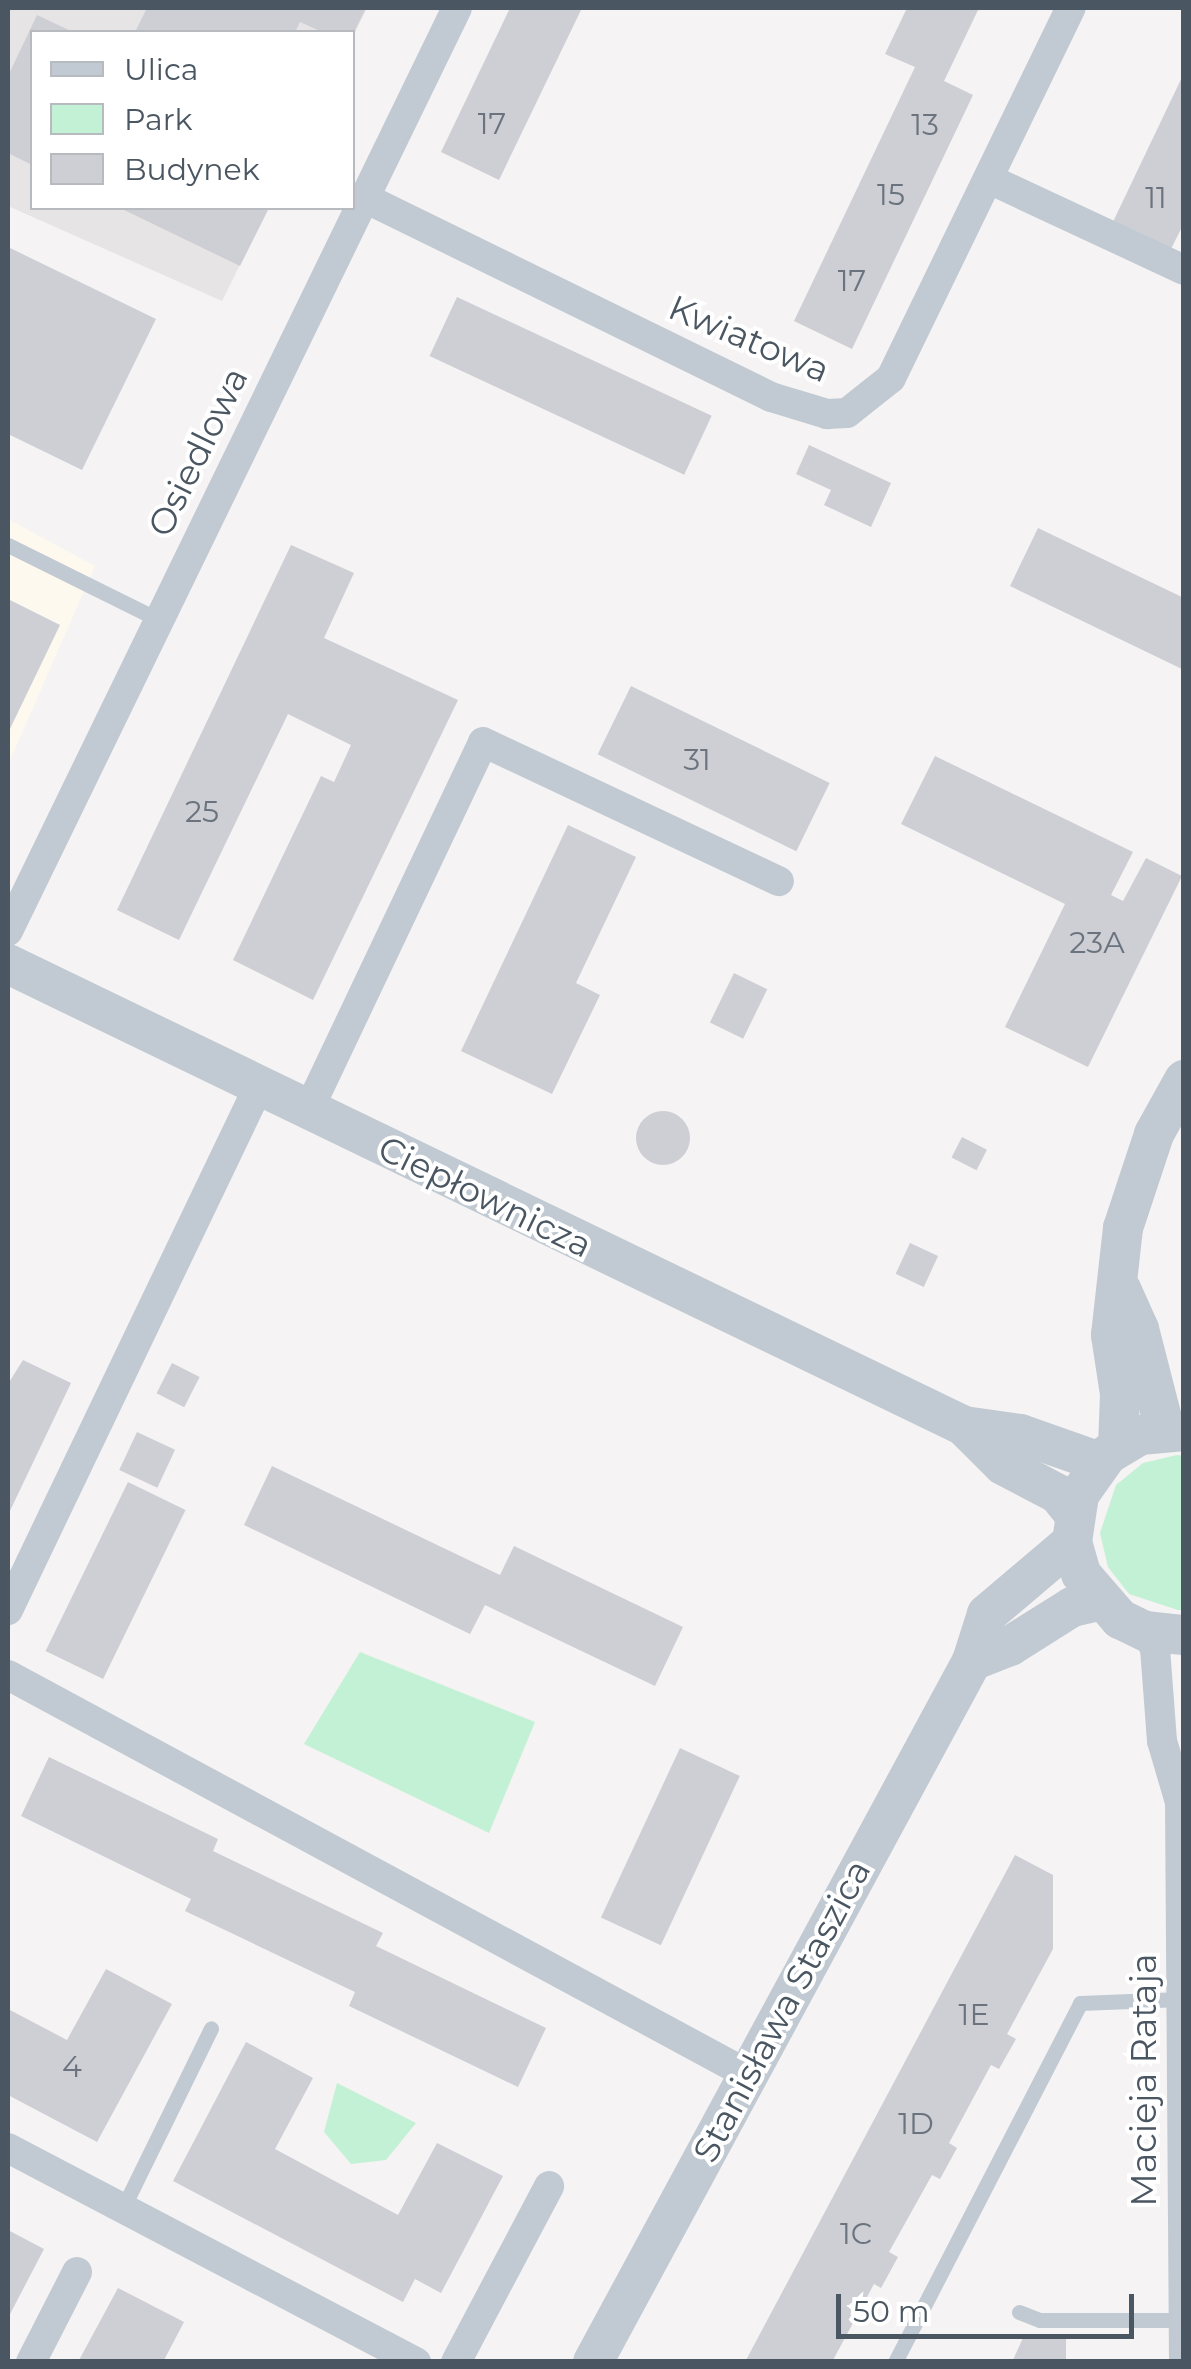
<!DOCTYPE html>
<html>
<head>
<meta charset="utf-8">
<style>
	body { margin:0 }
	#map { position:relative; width:1191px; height:2369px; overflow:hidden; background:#f5f3f3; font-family:Montserrat,sans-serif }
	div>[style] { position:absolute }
	.commercial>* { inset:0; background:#fdf9ef }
	.education>* { inset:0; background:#e6e4e5 }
	.green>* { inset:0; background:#c3f1d5 }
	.building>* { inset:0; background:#cdcfd5; transform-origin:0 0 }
	.round { border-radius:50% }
	.service>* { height:15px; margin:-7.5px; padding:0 7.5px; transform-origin:7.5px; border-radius:7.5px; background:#c1cad2 }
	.minor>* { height:30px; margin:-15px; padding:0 15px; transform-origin:15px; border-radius:15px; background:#c1cad2 }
	.tertiary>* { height:40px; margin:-20px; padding:0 20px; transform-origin:20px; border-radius:20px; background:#c1cad2 }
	span { translate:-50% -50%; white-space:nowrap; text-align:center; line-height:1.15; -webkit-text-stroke:8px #fff; paint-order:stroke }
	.number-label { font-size:30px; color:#6b747e }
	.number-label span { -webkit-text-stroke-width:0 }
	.street-label { font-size:35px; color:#4a5661 }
	.frame { position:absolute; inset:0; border:10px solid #4a5661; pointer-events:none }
	.legend { position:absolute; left:30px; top:30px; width:325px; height:180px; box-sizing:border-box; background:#fff; border:2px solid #b7bbc0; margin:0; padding:12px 18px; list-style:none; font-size:30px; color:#4a5661 }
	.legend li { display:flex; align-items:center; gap:20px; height:50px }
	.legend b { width:50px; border:2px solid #b7bbc0 }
	.scale { position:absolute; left:836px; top:2294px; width:298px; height:45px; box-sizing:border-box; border:5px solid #4a5661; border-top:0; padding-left:12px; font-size:30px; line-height:35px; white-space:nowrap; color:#4a5661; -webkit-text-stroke:8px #fff; paint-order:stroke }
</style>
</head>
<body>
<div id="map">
	<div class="commercial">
		<div style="clip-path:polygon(8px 519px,95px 566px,8px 765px)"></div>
	</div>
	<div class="education">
		<div style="clip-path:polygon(8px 8px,367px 8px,353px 37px,32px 32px,32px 208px,268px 208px,222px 301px,8px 206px)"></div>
	</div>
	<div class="green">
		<div style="clip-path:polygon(1177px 1455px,1184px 1456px,1184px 1610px,1178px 1610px,1129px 1594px,1108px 1567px,1100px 1533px,1116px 1485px,1143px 1463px)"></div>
		<div style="clip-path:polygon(360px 1652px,535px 1722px,489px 1833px,304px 1744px)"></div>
		<div style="clip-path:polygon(337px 2083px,416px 2123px,386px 2160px,351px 2164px,324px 2132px)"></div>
	</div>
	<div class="building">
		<div style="clip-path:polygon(147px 8px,366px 8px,354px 32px,322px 32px,300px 22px,295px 32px,135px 32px)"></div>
		<div style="clip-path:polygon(510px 8px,582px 8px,499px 180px,441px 152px)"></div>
		<div style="clip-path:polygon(907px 8px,979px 8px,944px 81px,973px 95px,852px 349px,794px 321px,915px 67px,885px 54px)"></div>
		<div style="clip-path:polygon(37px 15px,73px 32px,32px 32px,32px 165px,8px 153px,8px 76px)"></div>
		<div style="clip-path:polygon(1184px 73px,1184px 223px,1169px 253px,1111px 226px)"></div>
		<div style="clip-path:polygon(120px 208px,269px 208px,240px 266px)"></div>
		<div style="clip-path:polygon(8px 247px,156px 319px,82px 470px,8px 434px)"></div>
		<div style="left:457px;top:297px;width:281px;height:65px;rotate:25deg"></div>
		<div style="clip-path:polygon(809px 445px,891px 483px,871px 527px,824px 505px,831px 490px,796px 474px)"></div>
		<div style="clip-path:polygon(1038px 528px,1184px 598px,1184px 670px,1010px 586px)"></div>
		<div style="clip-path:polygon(291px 545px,354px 573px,324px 638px,458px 700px,313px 1000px,233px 960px,321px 776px,334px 782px,351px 745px,288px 714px,179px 940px,117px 910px)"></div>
		<div style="clip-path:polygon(8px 599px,60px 625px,8px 733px)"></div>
		<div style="left:631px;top:686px;width:221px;height:76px;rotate:26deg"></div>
		<div style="clip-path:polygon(935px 756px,1133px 852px,1111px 895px,1123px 901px,1146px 858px,1182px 876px,1088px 1067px,1005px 1027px,1065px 904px,901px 824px)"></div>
		<div style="clip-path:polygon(568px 825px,636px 857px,576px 983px,600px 995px,552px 1094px,461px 1051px)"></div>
		<div style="left:734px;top:973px;width:37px;height:55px;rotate:26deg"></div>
		<div class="round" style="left:636px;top:1111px;width:54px;height:54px"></div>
		<div style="left:962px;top:1137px;width:28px;height:23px;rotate:27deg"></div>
		<div style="left:910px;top:1243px;width:31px;height:34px;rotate:25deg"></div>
		<div style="clip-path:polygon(23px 1360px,71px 1383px,8px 1515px,8px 1384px)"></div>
		<div style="left:172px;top:1363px;width:31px;height:34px;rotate:27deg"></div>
		<div style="left:137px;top:1432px;width:42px;height:42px;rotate:25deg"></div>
		<div style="clip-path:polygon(272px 1466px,500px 1575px,514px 1546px,683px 1627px,655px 1686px,485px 1605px,470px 1634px,244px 1525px)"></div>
		<div style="left:128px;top:1482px;width:64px;height:188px;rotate:26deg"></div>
		<div style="left:680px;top:1748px;width:66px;height:187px;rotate:25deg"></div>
		<div style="clip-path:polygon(49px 1757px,218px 1839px,213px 1851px,383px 1933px,376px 1946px,546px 2028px,518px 2087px,349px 2006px,355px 1992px,185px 1911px,191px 1899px,21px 1816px)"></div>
		<div style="clip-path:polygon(1015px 1855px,1053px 1875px,1053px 1949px,1007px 2034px,1016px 2039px,999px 2069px,991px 2065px,949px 2143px,957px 2148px,940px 2179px,932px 2175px,889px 2252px,898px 2257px,881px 2288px,874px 2284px,832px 2362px,745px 2362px)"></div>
		<div style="clip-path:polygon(106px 1969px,172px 2004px,97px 2142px,8px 2095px,8px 2009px,67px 2040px)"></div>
		<div style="clip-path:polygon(246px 2042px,313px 2078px,275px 2149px,398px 2215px,437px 2143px,503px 2176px,441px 2293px,415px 2279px,403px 2302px,173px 2181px)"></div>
		<div style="clip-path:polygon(8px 2230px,44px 2249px,8px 2318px)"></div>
		<div style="clip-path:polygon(118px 2288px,184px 2322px,163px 2362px,78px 2362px)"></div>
		<div style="clip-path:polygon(1066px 2336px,1066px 2362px,1012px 2362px,1023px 2338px)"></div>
	</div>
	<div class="service">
		<div style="left:8px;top:545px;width:166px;rotate:26.4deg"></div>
		<div style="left:123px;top:2208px;width:200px;rotate:-63.9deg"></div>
		<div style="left:1019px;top:2312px;width:22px;rotate:21deg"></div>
		<div style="left:1040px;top:2320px;width:143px"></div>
		<div style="left:895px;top:2362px;width:404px;rotate:-62.7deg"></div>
		<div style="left:1080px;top:2003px;width:101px;rotate:-2.3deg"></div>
	</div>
	<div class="minor">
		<div style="left:989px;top:179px;width:215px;rotate:25deg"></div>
		<div style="left:365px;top:198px;width:452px;rotate:26.1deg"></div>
		<div style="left:771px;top:397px;width:59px;rotate:16.9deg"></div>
		<div style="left:827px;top:414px;width:20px;rotate:-3deg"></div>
		<div style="left:847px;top:413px;width:56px;rotate:-38.5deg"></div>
		<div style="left:891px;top:378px;width:411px;rotate:-64.1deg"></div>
		<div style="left:8px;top:931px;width:1026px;rotate:-64.06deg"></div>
		<div style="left:308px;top:1111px;width:408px;rotate:-64.6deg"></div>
		<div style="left:483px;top:742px;width:327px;rotate:25.2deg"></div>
		<div style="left:8px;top:1610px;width:581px;rotate:-64.41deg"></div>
		<div style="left:1145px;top:1631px;width:20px;rotate:60deg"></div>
		<div style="left:1155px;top:1648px;width:93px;rotate:85.7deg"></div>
		<div style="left:1162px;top:1741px;width:64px;rotate:73.6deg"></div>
		<div style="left:1180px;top:1802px;width:557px;rotate:89.59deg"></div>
		<div style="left:8px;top:1675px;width:842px;rotate:28.36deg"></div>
		<div style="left:8px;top:2148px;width:461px;rotate:27.7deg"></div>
		<div style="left:31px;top:2362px;width:101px;rotate:-62.9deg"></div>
		<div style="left:456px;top:2362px;width:199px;rotate:-62.1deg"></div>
	</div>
	<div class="tertiary">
		<div style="left:8px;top:964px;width:1062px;rotate:25.79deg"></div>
		<div style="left:964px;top:1426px;width:57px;rotate:8.1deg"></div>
		<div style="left:1020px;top:1434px;width:85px;rotate:19.3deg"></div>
		<div style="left:1121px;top:1289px;width:44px;rotate:65.8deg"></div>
		<div style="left:1139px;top:1329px;width:104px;rotate:75.6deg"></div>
		<div style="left:964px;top:1426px;width:55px;rotate:45deg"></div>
		<div style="left:1003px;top:1465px;width:62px;rotate:27.8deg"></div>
		<div style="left:1058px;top:1494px;width:26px;rotate:51deg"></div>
		<div style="left:1184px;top:1431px;width:44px;rotate:174.8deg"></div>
		<div style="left:1140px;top:1435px;width:37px;rotate:149deg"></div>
		<div style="left:1108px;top:1454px;width:50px;rotate:125.3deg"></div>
		<div style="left:1079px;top:1495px;width:48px;rotate:98.5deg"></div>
		<div style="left:1072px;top:1542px;width:33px;rotate:74deg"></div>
		<div style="left:1081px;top:1574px;width:60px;rotate:49.1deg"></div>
		<div style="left:1120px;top:1619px;width:28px;rotate:26deg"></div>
		<div style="left:1145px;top:1631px;width:39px;rotate:6deg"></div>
		<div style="left:1118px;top:1447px;width:53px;rotate:-87.8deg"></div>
		<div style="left:1120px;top:1394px;width:60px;rotate:-98.7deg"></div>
		<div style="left:1111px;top:1335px;width:108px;rotate:-83.6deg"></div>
		<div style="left:1123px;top:1228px;width:99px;rotate:-71.7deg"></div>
		<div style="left:1154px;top:1134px;width:62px;rotate:-60.9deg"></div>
		<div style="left:972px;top:1661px;width:41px;rotate:-21.5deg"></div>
		<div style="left:1010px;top:1646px;width:73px;rotate:-32.2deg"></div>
		<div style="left:1072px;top:1607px;width:27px;rotate:-13deg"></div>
		<div style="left:593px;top:2362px;width:797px;rotate:-61.6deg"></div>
		<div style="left:972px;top:1661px;width:49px;rotate:-72.3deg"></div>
		<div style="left:987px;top:1614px;width:111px;rotate:-40.3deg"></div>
	</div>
	<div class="number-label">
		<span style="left:492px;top:124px">17</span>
		<span style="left:925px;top:125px">13</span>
		<span style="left:891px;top:195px">15</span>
		<span style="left:1156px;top:198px">11</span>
		<span style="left:852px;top:281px">17</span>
		<span style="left:697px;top:760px">31</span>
		<span style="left:202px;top:812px">25</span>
		<span style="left:1097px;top:943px">23A</span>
		<span style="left:974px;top:2015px">1E</span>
		<span style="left:72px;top:2067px">4</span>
		<span style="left:916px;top:2124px">1D</span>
		<span style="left:856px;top:2234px">1C</span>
	</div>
	<div class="street-label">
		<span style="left:749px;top:339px;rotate:23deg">Kwiatowa</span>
		<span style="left:198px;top:452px;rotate:-64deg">Osiedlowa</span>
		<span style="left:485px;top:1197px;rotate:26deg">Ciepłownicza</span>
		<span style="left:782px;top:2011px;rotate:-62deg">Stanisława Staszica</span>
		<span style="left:1144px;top:2080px;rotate:-90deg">Macieja Rataja</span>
	</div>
	<div class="frame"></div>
	<ul class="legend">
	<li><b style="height:12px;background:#c1cad2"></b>Ulica</li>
	<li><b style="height:28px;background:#c3f1d5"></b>Park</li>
	<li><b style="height:28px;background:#cdcfd5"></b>Budynek</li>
	</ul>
	<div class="scale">50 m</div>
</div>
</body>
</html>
